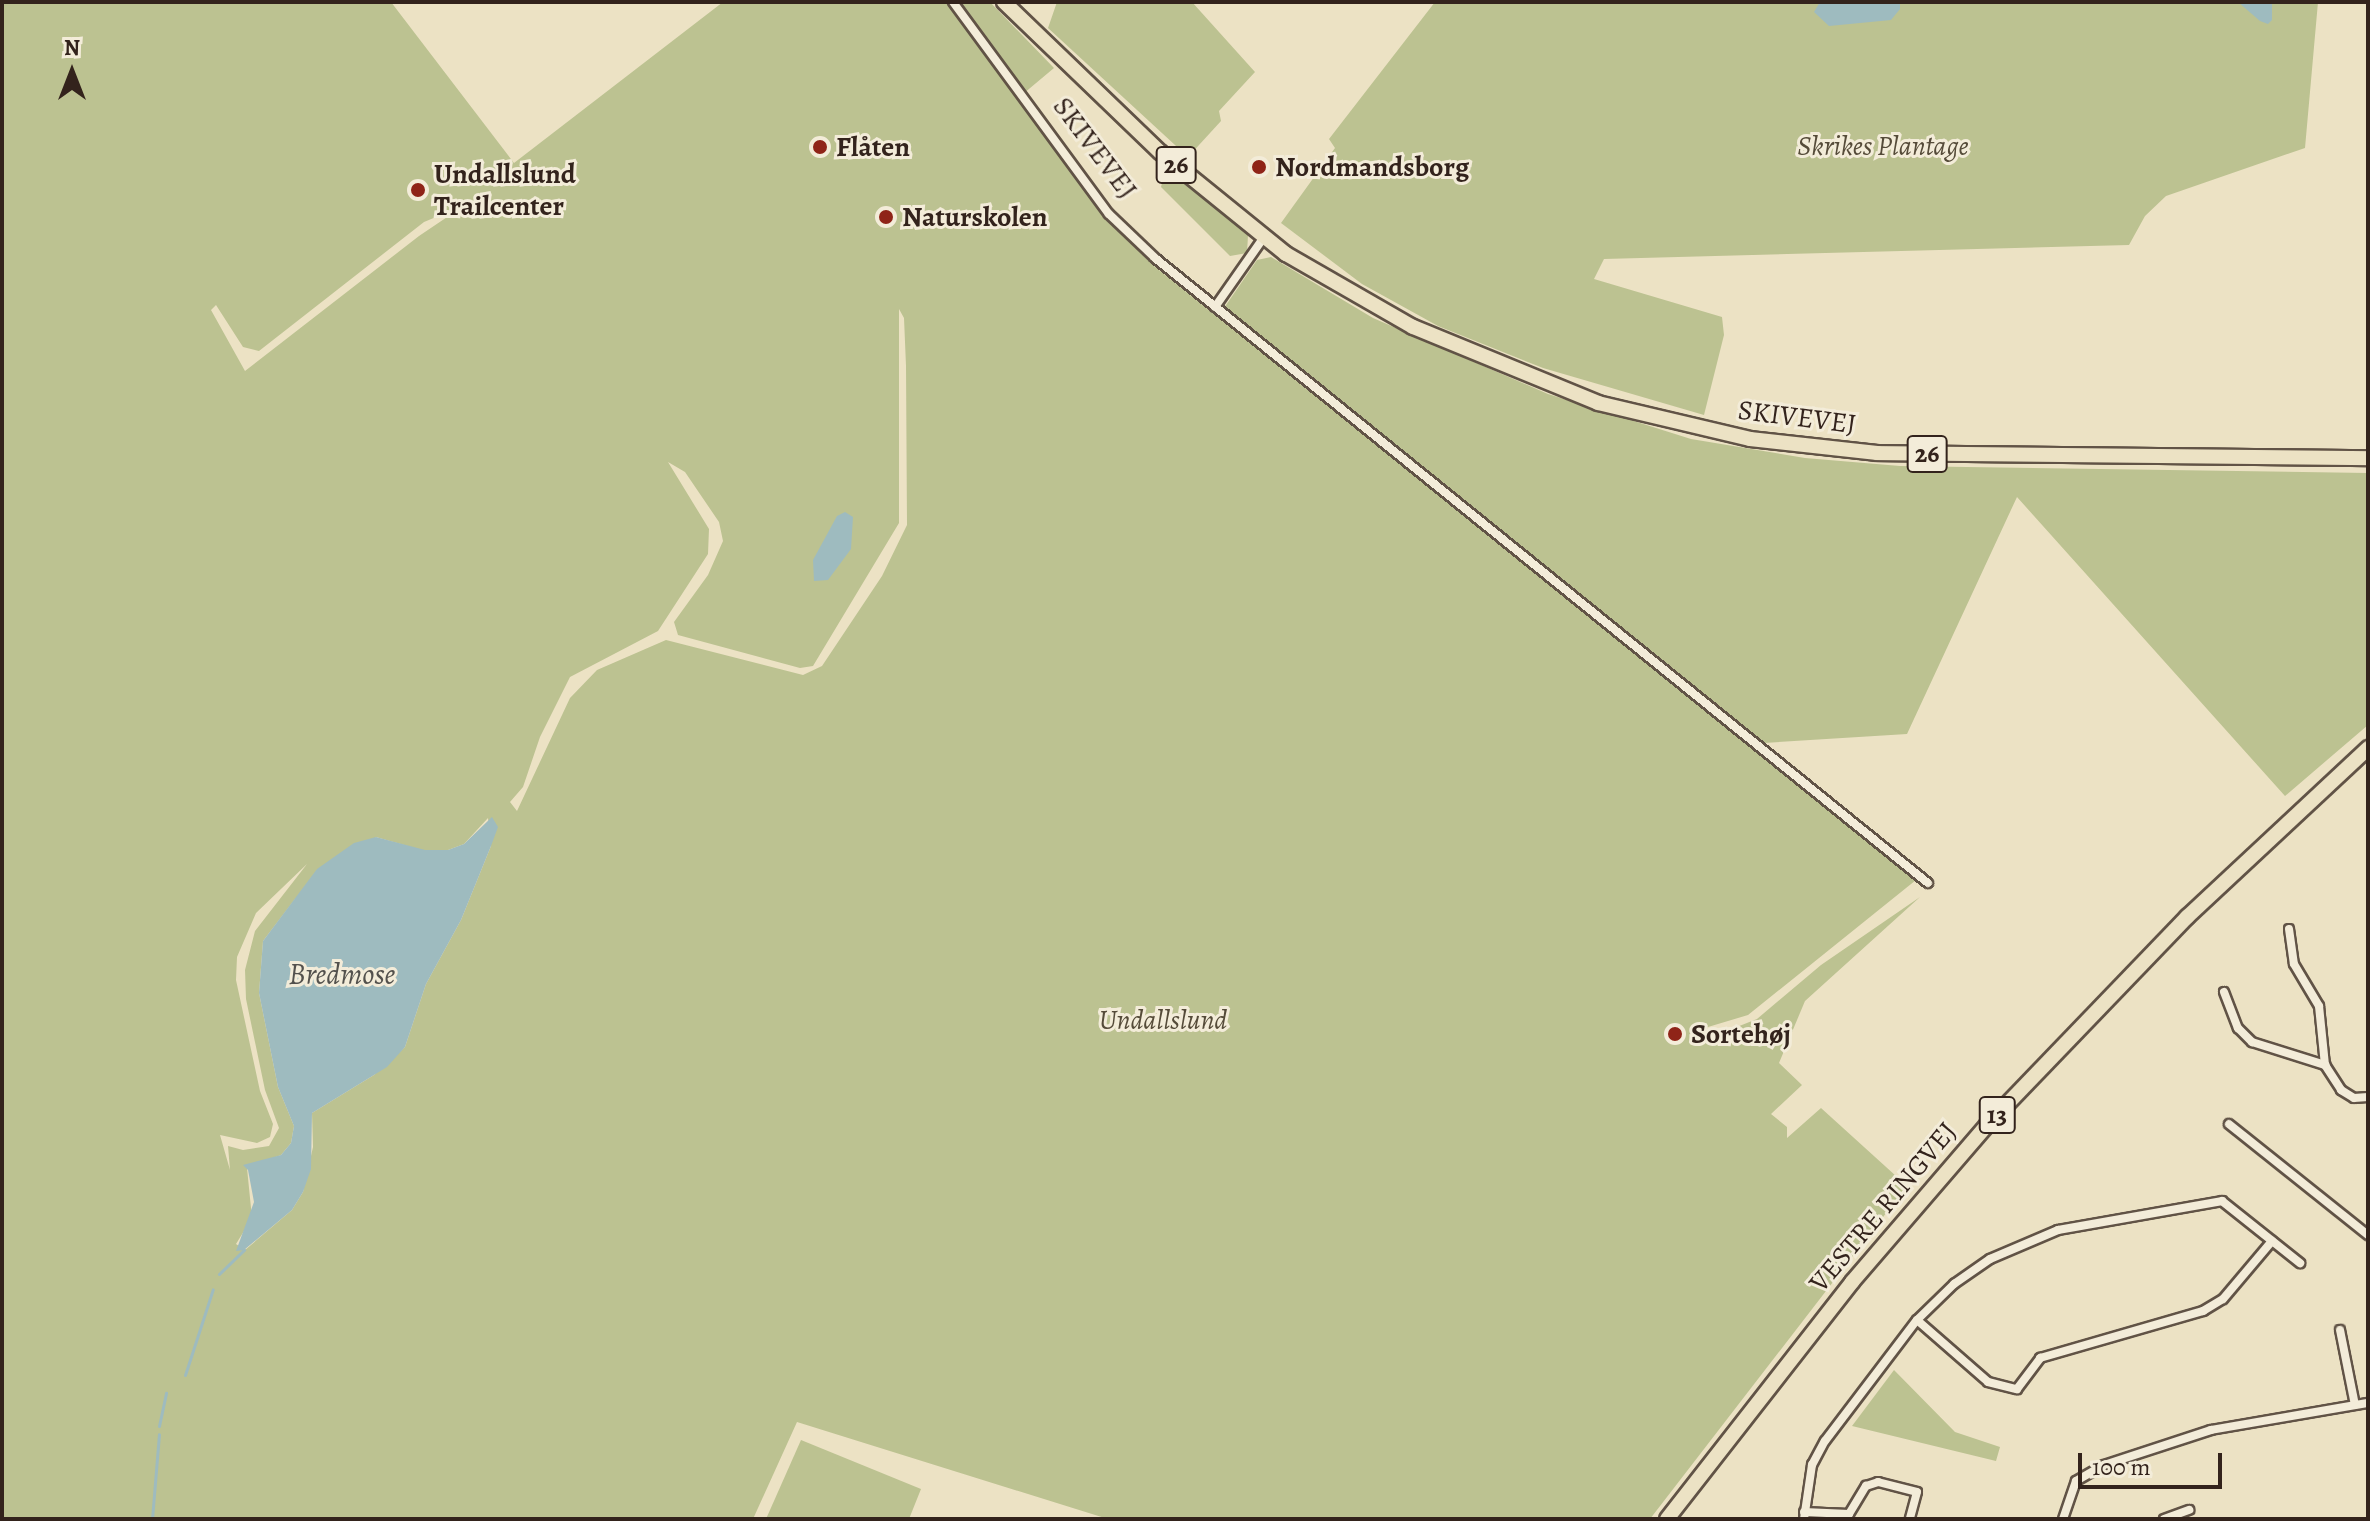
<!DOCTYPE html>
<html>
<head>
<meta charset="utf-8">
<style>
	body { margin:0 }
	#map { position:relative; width:2370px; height:1521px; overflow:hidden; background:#ece2c4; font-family:Alegreya,serif }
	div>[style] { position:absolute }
	.green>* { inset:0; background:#bcc291 }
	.water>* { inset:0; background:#9ebbbf }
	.stream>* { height:3px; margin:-1.5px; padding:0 1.5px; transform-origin:1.5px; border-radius:1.5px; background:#9ebbbf }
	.roads { filter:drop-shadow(2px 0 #615346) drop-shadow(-2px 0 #615346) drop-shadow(0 2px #615346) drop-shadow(0 -2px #615346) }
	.minor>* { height:8px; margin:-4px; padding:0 4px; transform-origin:4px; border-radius:4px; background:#f3ecd9 }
	.primary>* { height:14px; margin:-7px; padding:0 7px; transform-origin:7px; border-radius:7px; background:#ece2c4 }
	.dots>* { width:22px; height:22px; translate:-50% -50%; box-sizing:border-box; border:4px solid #f3ecd9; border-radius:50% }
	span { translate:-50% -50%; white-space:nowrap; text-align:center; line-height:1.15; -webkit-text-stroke:6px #f3ecd9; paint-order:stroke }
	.shield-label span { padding:2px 6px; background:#f3ecd9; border:2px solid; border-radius:6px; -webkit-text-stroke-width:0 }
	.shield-label { font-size:26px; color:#33231c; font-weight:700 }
	.park-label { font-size:28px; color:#554b39; font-style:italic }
	.poi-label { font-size:28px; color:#33231c; font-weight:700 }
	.left { translate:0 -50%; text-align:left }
	.street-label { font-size:28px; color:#33231c }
	.water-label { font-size:30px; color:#53514d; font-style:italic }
	.frame { position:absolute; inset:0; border:4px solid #33231c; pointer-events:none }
	.north { position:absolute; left:32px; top:32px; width:80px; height:80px; -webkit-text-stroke:6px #f3ecd9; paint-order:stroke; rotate:0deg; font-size:22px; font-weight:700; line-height:32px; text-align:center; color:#33231c }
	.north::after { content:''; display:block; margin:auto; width:28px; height:36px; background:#33231c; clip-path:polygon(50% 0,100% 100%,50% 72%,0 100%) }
	.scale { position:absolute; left:2078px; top:1453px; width:144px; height:36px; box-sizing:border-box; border:4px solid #33231c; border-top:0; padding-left:10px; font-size:24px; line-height:28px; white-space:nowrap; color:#33231c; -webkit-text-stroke:6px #f3ecd9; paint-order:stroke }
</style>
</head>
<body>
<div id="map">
	<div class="green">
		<div style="clip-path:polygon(evenodd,2px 2px,391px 2px,514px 163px,723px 2px,990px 2px,1054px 68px,1017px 99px,1104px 217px,1154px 266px,1916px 880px,1748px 1015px,1698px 1030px,1709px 1038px,1757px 1019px,1821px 965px,1920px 897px,1805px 1001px,1779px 1063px,1802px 1085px,1771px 1114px,1787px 1127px,1787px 1138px,1821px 1108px,1907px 1186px,1650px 1519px,1108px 1519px,797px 1422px,753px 1519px,2px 1519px,2px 2px,465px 205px,419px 236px,245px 371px,211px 310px,216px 305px,243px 347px,259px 351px,424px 222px,465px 205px,2px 2px,899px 309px,904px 318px,906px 366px,907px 525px,882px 576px,822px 666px,803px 675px,666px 640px,597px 670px,570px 698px,517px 811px,510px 802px,523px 787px,540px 737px,570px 677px,658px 631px,708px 554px,709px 529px,668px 462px,685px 472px,719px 522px,723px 541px,708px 575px,674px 622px,678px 635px,800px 668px,813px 666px,899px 523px,899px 309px,2px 2px,488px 818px,491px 846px,461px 920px,426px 984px,405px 1047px,374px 1075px,312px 1113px,313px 1147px,303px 1192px,292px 1210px,245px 1250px,236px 1244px,252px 1218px,247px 1168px,281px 1155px,291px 1143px,294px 1126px,278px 1087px,259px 993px,263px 941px,295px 899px,376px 837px,425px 851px,448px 850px,464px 844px,488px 818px,2px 2px,307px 864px,255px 931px,245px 970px,246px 999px,265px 1090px,279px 1128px,269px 1146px,243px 1150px,228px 1146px,230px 1170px,220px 1135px,257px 1143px,270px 1137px,273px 1124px,260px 1091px,236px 980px,237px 957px,256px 913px,307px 864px)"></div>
		<div style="clip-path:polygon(1057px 2px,1192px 2px,1255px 72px,1219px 111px,1221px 121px,1188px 157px,1048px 28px)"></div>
		<div style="clip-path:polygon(1435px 2px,2318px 2px,2305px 148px,2166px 196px,2145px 216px,2129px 245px,1604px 259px,1594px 279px,1722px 317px,1724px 335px,1704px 415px,1543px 368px,1438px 326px,1362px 284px,1281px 223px,1335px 148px,1329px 139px)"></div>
		<div style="clip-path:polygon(1166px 169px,1248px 235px,1247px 253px,1230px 256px,1161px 187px)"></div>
		<div style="clip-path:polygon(1271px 257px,1373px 318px,1548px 394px,1691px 439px,1805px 458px,1900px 466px,2368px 473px,2368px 725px,2285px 796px,2017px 497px,1907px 734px,1764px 743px,1224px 308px,1257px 260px)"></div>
		<div style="clip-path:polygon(1894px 1370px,1955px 1432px,2000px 1447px,1996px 1461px,1852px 1426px)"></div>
		<div style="clip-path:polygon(801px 1440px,921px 1489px,909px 1519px,766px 1519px)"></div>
	</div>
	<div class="water">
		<div style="clip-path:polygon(1820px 2px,1900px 2px,1900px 9px,1891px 20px,1829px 26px,1814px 12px)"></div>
		<div style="clip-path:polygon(2238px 2px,2272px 2px,2272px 20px,2268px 24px,2260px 21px)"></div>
		<div style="clip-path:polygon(845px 512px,853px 517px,851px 549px,828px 580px,814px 581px,813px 560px,837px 516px)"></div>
		<div style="clip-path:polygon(492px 817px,498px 827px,491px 846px,461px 920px,426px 984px,405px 1047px,387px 1067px,312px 1113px,311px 1169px,303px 1192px,292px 1210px,244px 1250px,236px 1251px,254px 1202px,248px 1170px,243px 1165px,281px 1155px,291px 1143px,294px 1126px,278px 1087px,259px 993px,263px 941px,317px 869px,354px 843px,376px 837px,425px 850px,448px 850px,464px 844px)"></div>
	</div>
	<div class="stream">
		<div style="left:219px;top:1274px;width:35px;rotate:-44deg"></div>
		<div style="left:185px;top:1375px;width:90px;rotate:-72deg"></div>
		<div style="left:159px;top:1426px;width:34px;rotate:-78deg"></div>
		<div style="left:152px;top:1519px;width:85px;rotate:-85.3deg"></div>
	</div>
	<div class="roads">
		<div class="minor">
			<div style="left:953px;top:2px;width:263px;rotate:53.7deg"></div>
			<div style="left:1109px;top:214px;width:64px;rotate:43.7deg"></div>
			<div style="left:1155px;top:258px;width:994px;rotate:38.96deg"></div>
			<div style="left:1215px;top:307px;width:85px;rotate:-55deg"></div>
			<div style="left:2289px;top:929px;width:35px;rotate:82deg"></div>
			<div style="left:2294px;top:964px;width:49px;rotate:59.2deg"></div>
			<div style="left:2319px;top:1006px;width:59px;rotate:84.2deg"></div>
			<div style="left:2325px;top:1065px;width:30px;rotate:57deg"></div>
			<div style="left:2341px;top:1090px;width:15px;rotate:32deg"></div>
			<div style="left:2354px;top:1098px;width:14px;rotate:-4deg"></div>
			<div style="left:2224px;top:992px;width:39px;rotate:69deg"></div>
			<div style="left:2238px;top:1028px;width:20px;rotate:45deg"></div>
			<div style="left:2252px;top:1042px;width:77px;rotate:17.5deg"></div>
			<div style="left:2229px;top:1124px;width:178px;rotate:38.6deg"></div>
			<div style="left:1917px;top:1320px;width:94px;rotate:41.1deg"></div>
			<div style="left:1988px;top:1382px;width:30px;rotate:14deg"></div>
			<div style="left:2017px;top:1389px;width:39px;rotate:-53deg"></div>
			<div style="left:2040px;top:1358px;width:170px;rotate:-16.1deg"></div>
			<div style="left:2203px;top:1311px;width:23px;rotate:-31deg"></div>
			<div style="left:2223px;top:1299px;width:76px;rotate:-49.8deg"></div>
			<div style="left:2340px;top:1330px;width:76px;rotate:78.7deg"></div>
			<div style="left:1804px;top:1512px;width:45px;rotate:2.5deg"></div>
			<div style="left:1849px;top:1514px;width:33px;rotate:-59deg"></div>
			<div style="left:1866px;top:1486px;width:13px;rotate:-18deg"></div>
			<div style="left:1878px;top:1482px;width:40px;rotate:14.4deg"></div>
			<div style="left:1917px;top:1492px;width:28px;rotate:105deg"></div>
			<div style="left:1804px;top:1519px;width:55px;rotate:-81.6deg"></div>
			<div style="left:1812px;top:1465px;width:27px;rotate:-62deg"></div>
			<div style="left:1825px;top:1441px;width:152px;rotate:-52.8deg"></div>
			<div style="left:1917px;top:1320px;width:52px;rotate:-44.2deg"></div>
			<div style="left:1954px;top:1284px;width:44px;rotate:-34.8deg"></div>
			<div style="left:1990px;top:1259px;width:74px;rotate:-23.1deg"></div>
			<div style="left:2058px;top:1230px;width:167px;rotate:-10deg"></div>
			<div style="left:2222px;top:1201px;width:100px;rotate:38.5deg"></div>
			<div style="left:2063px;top:1519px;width:40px;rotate:-71.1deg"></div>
			<div style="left:2076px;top:1481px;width:32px;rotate:-30deg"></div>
			<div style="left:2104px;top:1465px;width:113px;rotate:-18.1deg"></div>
			<div style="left:2211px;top:1430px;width:159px;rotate:-9.8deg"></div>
			<div style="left:2164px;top:1519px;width:27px;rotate:-20deg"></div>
		</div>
		<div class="primary">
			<div style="left:1004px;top:2px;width:216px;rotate:43.9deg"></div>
			<div style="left:1160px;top:152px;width:162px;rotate:39deg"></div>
			<div style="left:1286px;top:254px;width:146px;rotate:29.9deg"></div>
			<div style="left:1413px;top:327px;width:200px;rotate:22.3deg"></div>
			<div style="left:1598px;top:403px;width:156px;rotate:13.3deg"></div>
			<div style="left:1750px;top:439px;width:128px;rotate:6.3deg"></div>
			<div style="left:1877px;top:453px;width:491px;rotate:0.6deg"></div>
			<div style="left:1667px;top:1519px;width:301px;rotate:-52deg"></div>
			<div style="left:1852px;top:1282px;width:207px;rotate:-49.3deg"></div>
			<div style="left:1987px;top:1125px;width:289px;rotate:-46.1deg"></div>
			<div style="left:2187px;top:917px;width:248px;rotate:-43deg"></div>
		</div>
	</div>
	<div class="dots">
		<div style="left:820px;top:147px;background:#8f2418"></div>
		<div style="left:1259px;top:167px;background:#8f2418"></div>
		<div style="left:418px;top:190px;background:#8f2418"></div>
		<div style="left:886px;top:217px;background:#8f2418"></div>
		<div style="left:1675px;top:1034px;background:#8f2418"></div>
	</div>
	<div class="shield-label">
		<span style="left:1176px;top:165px">26</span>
		<span style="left:1927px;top:454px">26</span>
		<span style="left:1997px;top:1115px">13</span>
	</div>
	<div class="park-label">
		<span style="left:1883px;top:146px">Skrikes Plantage</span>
		<span style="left:1163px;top:1020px">Undallslund</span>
	</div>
	<div class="poi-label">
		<span class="left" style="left:836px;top:147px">Flåten</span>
		<span class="left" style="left:1275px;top:167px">Nordmandsborg</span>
		<span class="left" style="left:434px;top:190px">Undallslund<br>Trailcenter</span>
		<span class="left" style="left:902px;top:217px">Naturskolen</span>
		<span class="left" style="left:1691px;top:1034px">Sortehøj</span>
	</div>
	<div class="street-label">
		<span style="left:1095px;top:148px;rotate:53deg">SKIVEVEJ</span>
		<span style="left:1797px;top:417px;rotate:7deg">SKIVEVEJ</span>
		<span style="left:1883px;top:1207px;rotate:-50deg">VESTRE RINGVEJ</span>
	</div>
	<div class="water-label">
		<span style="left:342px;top:974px">Bredmose</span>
	</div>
	<div class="frame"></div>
	<div class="north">N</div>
	<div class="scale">100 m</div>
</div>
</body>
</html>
